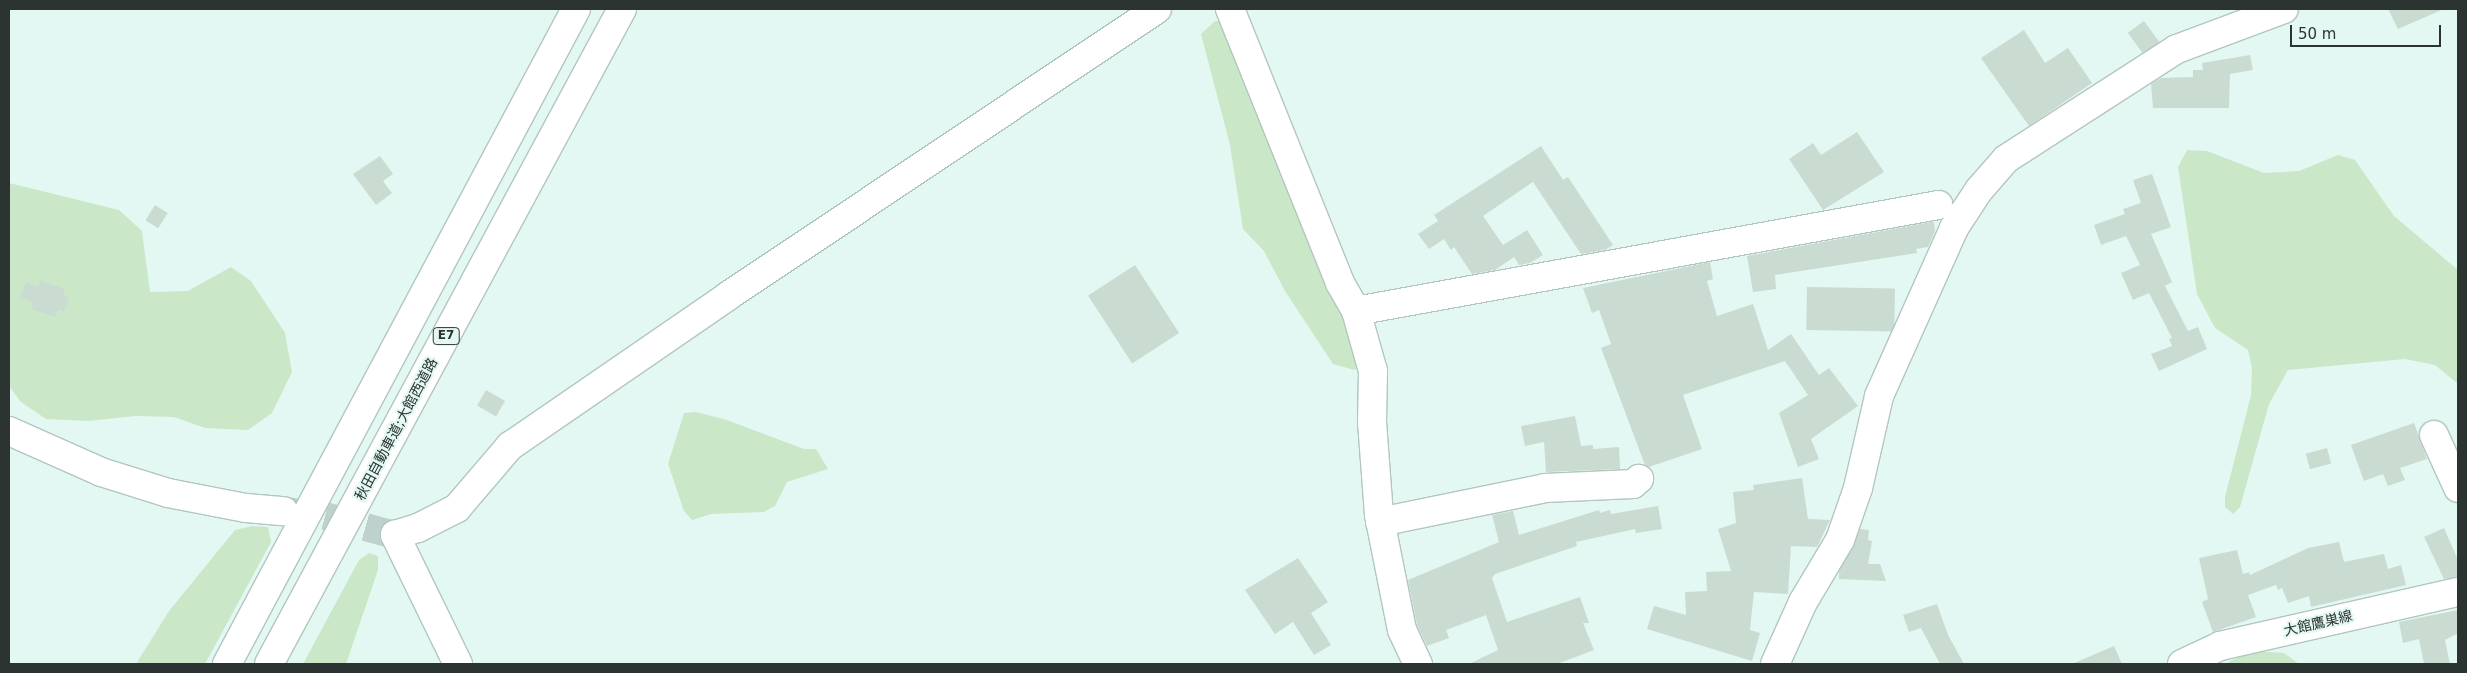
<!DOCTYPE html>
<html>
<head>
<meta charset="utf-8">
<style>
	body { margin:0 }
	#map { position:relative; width:2467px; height:673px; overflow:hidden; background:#e3f8f3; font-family:"DejaVu Sans","Noto Sans JP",sans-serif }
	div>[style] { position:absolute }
	.green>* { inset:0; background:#cae7c8 }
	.building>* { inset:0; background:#cadbd2; transform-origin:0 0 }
	.minor-tunnel>* { height:28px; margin-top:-14px; transform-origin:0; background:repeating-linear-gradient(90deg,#bed1cc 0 28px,transparent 0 42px) }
	.roads { filter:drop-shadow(1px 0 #b2c6c1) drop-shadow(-1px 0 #b2c6c1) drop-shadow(0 1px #b2c6c1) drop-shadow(0 -1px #b2c6c1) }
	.minor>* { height:28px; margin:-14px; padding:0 14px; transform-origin:14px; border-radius:14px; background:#fff }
	.major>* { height:28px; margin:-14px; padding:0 14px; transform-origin:14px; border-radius:14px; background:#fff }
	.highway>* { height:28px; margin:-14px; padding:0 14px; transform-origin:14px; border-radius:14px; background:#fff }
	span { translate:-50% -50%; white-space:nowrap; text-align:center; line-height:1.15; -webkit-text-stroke:4px #e3f8f3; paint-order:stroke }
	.shield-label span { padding:1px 4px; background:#e3f8f3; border:1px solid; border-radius:4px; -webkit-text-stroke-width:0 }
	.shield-label { font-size:12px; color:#2c3432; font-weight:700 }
	.street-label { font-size:14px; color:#2c3432 }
	.frame { position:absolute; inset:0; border:10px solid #2c3432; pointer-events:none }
	.scale { position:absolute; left:2290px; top:25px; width:151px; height:22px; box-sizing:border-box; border:2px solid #2c3432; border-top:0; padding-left:6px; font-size:15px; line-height:18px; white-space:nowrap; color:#2c3432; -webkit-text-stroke:4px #e3f8f3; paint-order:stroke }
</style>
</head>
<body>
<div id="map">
	<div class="green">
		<div style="clip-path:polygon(1215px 21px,1224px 21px,1363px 364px,1354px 370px,1333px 364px,1285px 291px,1264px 251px,1243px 229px,1230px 145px,1201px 34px)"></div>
		<div style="clip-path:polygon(2187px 150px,2207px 151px,2264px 173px,2299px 171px,2338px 155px,2355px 160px,2394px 216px,2458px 270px,2458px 384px,2435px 365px,2405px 359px,2288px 370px,2269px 404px,2240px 507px,2233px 514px,2225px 507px,2225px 497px,2251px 395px,2252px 368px,2248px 350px,2215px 328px,2197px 294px,2178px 167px)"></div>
		<div style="clip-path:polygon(9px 183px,119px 210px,142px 231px,150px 292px,188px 291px,231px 267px,251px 281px,285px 333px,292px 372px,272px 413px,248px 430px,205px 428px,174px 417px,136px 416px,88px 421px,46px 419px,21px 402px,9px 386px)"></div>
		<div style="clip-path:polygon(696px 412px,727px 420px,804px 449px,816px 449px,828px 469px,787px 482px,775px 506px,764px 512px,711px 514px,692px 520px,684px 511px,668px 464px,684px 413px)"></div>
		<div style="clip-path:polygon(252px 526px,268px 527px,271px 542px,205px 664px,136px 664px,169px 611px,235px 530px)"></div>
		<div style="clip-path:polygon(369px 553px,378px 556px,378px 570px,346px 664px,303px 664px,359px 560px)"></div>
		<div style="clip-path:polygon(2250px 651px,2284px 653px,2299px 664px,2225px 664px)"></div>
	</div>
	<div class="building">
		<div style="clip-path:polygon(2388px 9px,2444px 9px,2398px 29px)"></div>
		<div style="left:2144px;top:21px;width:26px;height:20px;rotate:54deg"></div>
		<div style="clip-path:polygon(2024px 30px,2045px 63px,2068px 48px,2092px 83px,2029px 126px,1981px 58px)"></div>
		<div style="clip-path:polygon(2250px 55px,2253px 70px,2230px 74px,2229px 108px,2153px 108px,2151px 84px,2161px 78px,2193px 77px,2193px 70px,2203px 70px,2202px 63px)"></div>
		<div style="clip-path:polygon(1857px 132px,1884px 172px,1823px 210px,1789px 159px,1813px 143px,1821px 155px)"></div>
		<div style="clip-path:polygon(1541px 146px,1563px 180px,1568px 177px,1613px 245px,1605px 250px,1581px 254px,1533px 182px,1483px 216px,1503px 245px,1527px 230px,1543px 255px,1530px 263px,1519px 265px,1514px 257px,1495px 270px,1472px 274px,1454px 247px,1451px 250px,1444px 239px,1429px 249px,1418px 234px,1438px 221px,1434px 215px)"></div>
		<div style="clip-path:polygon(380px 156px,393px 174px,383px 181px,392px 193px,376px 205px,353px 174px)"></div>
		<div style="clip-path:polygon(2152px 174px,2171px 227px,2151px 234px,2172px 282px,2165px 286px,2188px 331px,2198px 327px,2207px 349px,2159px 371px,2151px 354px,2172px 346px,2169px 339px,2172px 338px,2149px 293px,2133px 300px,2121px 273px,2140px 265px,2126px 236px,2101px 245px,2094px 225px,2125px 214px,2123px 209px,2141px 203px,2133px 180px)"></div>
		<div style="left:155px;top:205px;width:15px;height:18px;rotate:32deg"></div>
		<div style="clip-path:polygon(1931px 222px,1934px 222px,1935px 231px,1928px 247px,1916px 249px,1917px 253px,1775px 275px,1776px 289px,1753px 292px,1747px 256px)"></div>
		<div style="clip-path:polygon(1710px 262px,1713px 279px,1707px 281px,1717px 316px,1753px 304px,1768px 350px,1791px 334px,1819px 375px,1829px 368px,1858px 406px,1811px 439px,1819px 459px,1798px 467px,1779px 413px,1808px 395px,1785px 361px,1683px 395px,1702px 449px,1649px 467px,1645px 465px,1601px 348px,1611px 344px,1599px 310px,1592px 313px,1583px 288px)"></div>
		<div style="left:1135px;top:265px;width:81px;height:56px;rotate:57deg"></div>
		<div style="clip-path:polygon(40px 281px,65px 289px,63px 295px,69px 297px,64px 312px,58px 310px,55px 317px,31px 309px,33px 302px,20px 298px,26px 282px,38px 287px)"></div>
		<div style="left:1807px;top:287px;width:88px;height:43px;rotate:1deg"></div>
		<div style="left:486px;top:390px;width:22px;height:18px;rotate:30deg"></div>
		<div style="clip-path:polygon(1575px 416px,1581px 446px,1593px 445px,1593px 449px,1619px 447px,1620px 469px,1546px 472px,1544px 442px,1525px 446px,1521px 426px)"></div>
		<div style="clip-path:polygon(2414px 423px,2427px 459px,2400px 468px,2405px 480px,2388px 486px,2383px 474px,2364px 481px,2351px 445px)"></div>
		<div style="left:2327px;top:448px;width:16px;height:22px;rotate:75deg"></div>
		<div style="clip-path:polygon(1802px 478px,1808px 519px,1830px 520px,1817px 547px,1791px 546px,1788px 594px,1754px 592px,1750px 630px,1760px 633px,1752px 661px,1647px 629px,1654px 606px,1686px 615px,1685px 592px,1707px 591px,1706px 572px,1731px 571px,1718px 529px,1736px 523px,1733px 492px,1754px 490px,1753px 485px)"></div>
		<div style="clip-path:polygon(1658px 506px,1662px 529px,1636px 533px,1635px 529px,1576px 542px,1577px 546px,1495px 574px,1492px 578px,1507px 622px,1580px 597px,1589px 623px,1583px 623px,1594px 650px,1557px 664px,1469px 664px,1498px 650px,1486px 615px,1446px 630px,1449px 638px,1427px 646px,1417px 625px,1408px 580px,1499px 542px,1492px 515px,1513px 511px,1519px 535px,1599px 510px,1600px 513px,1610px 510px,1611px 514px)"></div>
		<div style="clip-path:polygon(2444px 528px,2458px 560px,2458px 577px,2444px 579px,2424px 537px)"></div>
		<div style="clip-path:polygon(1860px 529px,1869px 530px,1868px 540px,1872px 541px,1868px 564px,1880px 564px,1886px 581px,1839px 579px,1839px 572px)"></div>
		<div style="clip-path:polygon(2339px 542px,2344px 562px,2384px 554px,2388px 569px,2401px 565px,2406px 585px,2311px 607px,2309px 596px,2288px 603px,2282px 588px,2278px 590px,2276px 585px,2248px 595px,2256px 617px,2213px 632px,2202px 602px,2208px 599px,2199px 558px,2237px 550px,2243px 574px,2249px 572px,2250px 575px,2308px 548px)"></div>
		<div style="clip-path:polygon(1298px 558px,1328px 602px,1311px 613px,1331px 645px,1314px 655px,1293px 622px,1275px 634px,1245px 590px)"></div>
		<div style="clip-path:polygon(1937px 604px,1948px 635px,1964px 664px,1940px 664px,1921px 628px,1909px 632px,1903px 615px)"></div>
		<div style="clip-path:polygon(2458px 610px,2458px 633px,2445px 640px,2450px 664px,2424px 664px,2419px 639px,2403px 643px,2399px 622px)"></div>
		<div style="clip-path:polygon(2114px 646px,2122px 664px,2072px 664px)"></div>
	</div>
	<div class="minor-tunnel">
		<div style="left:284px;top:511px;width:41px;rotate:7deg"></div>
		<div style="left:325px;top:516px;width:73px;rotate:15.2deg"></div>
	</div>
	<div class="roads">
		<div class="minor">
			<div style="left:1230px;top:9px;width:295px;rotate:68.1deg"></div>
			<div style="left:1340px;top:283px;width:32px;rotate:60deg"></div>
			<div style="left:1356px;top:311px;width:62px;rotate:74.2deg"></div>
			<div style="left:1373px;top:371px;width:51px;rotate:91.1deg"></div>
			<div style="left:1372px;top:422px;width:93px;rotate:85.7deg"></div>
			<div style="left:1379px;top:515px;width:117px;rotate:78.7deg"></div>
			<div style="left:1402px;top:630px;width:38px;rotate:65deg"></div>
			<div style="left:1356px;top:311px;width:592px;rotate:-10.32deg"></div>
			<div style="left:9px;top:431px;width:101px;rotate:24deg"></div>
			<div style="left:101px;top:472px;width:70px;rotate:17.4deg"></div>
			<div style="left:168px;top:493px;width:79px;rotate:10.9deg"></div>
			<div style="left:246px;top:508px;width:38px;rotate:5deg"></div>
			<div style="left:2434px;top:435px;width:58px;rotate:65.6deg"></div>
			<div style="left:1380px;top:522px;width:168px;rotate:-11.6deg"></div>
			<div style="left:1545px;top:488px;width:88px;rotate:-2.6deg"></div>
			<div style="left:1633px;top:484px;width:8px;rotate:-40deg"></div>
			<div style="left:458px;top:664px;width:144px;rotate:-116deg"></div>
			<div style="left:395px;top:535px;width:24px;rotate:-17deg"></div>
			<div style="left:418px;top:528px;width:44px;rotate:-27.1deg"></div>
			<div style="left:457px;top:508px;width:82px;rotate:-49.5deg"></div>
			<div style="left:510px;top:446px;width:265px;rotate:-34.5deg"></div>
			<div style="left:728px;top:296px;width:516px;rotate:-33.78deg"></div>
			<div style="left:1775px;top:664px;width:68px;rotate:-65.7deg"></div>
			<div style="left:1803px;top:602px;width:72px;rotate:-59.2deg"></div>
			<div style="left:1840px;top:540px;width:55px;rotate:-70.9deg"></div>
			<div style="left:1858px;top:488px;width:94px;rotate:-77.1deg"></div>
			<div style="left:1879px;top:396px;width:184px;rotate:-65.9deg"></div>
			<div style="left:1954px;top:228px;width:45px;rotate:-56.7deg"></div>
			<div style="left:1979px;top:190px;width:41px;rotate:-48.9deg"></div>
			<div style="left:2006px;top:159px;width:203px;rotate:-32.8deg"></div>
			<div style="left:2177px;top:49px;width:114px;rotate:-20.5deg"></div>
		</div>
		<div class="major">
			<div style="left:2182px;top:664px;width:42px;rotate:-25.3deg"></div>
			<div style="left:2220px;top:646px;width:244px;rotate:-12.8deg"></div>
		</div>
		<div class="highway">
			<div style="left:227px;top:664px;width:742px;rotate:-61.95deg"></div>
			<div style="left:269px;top:664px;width:744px;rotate:-61.68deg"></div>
		</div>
	</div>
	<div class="shield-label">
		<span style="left:446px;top:336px">E7</span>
	</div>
	<div class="street-label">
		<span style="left:396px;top:429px;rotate:-62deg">秋田自動車道;大館西道路</span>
		<span style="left:2318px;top:623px;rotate:-13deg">大館鷹巣線</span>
	</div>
	<div class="frame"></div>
	<div class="scale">50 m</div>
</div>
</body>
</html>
